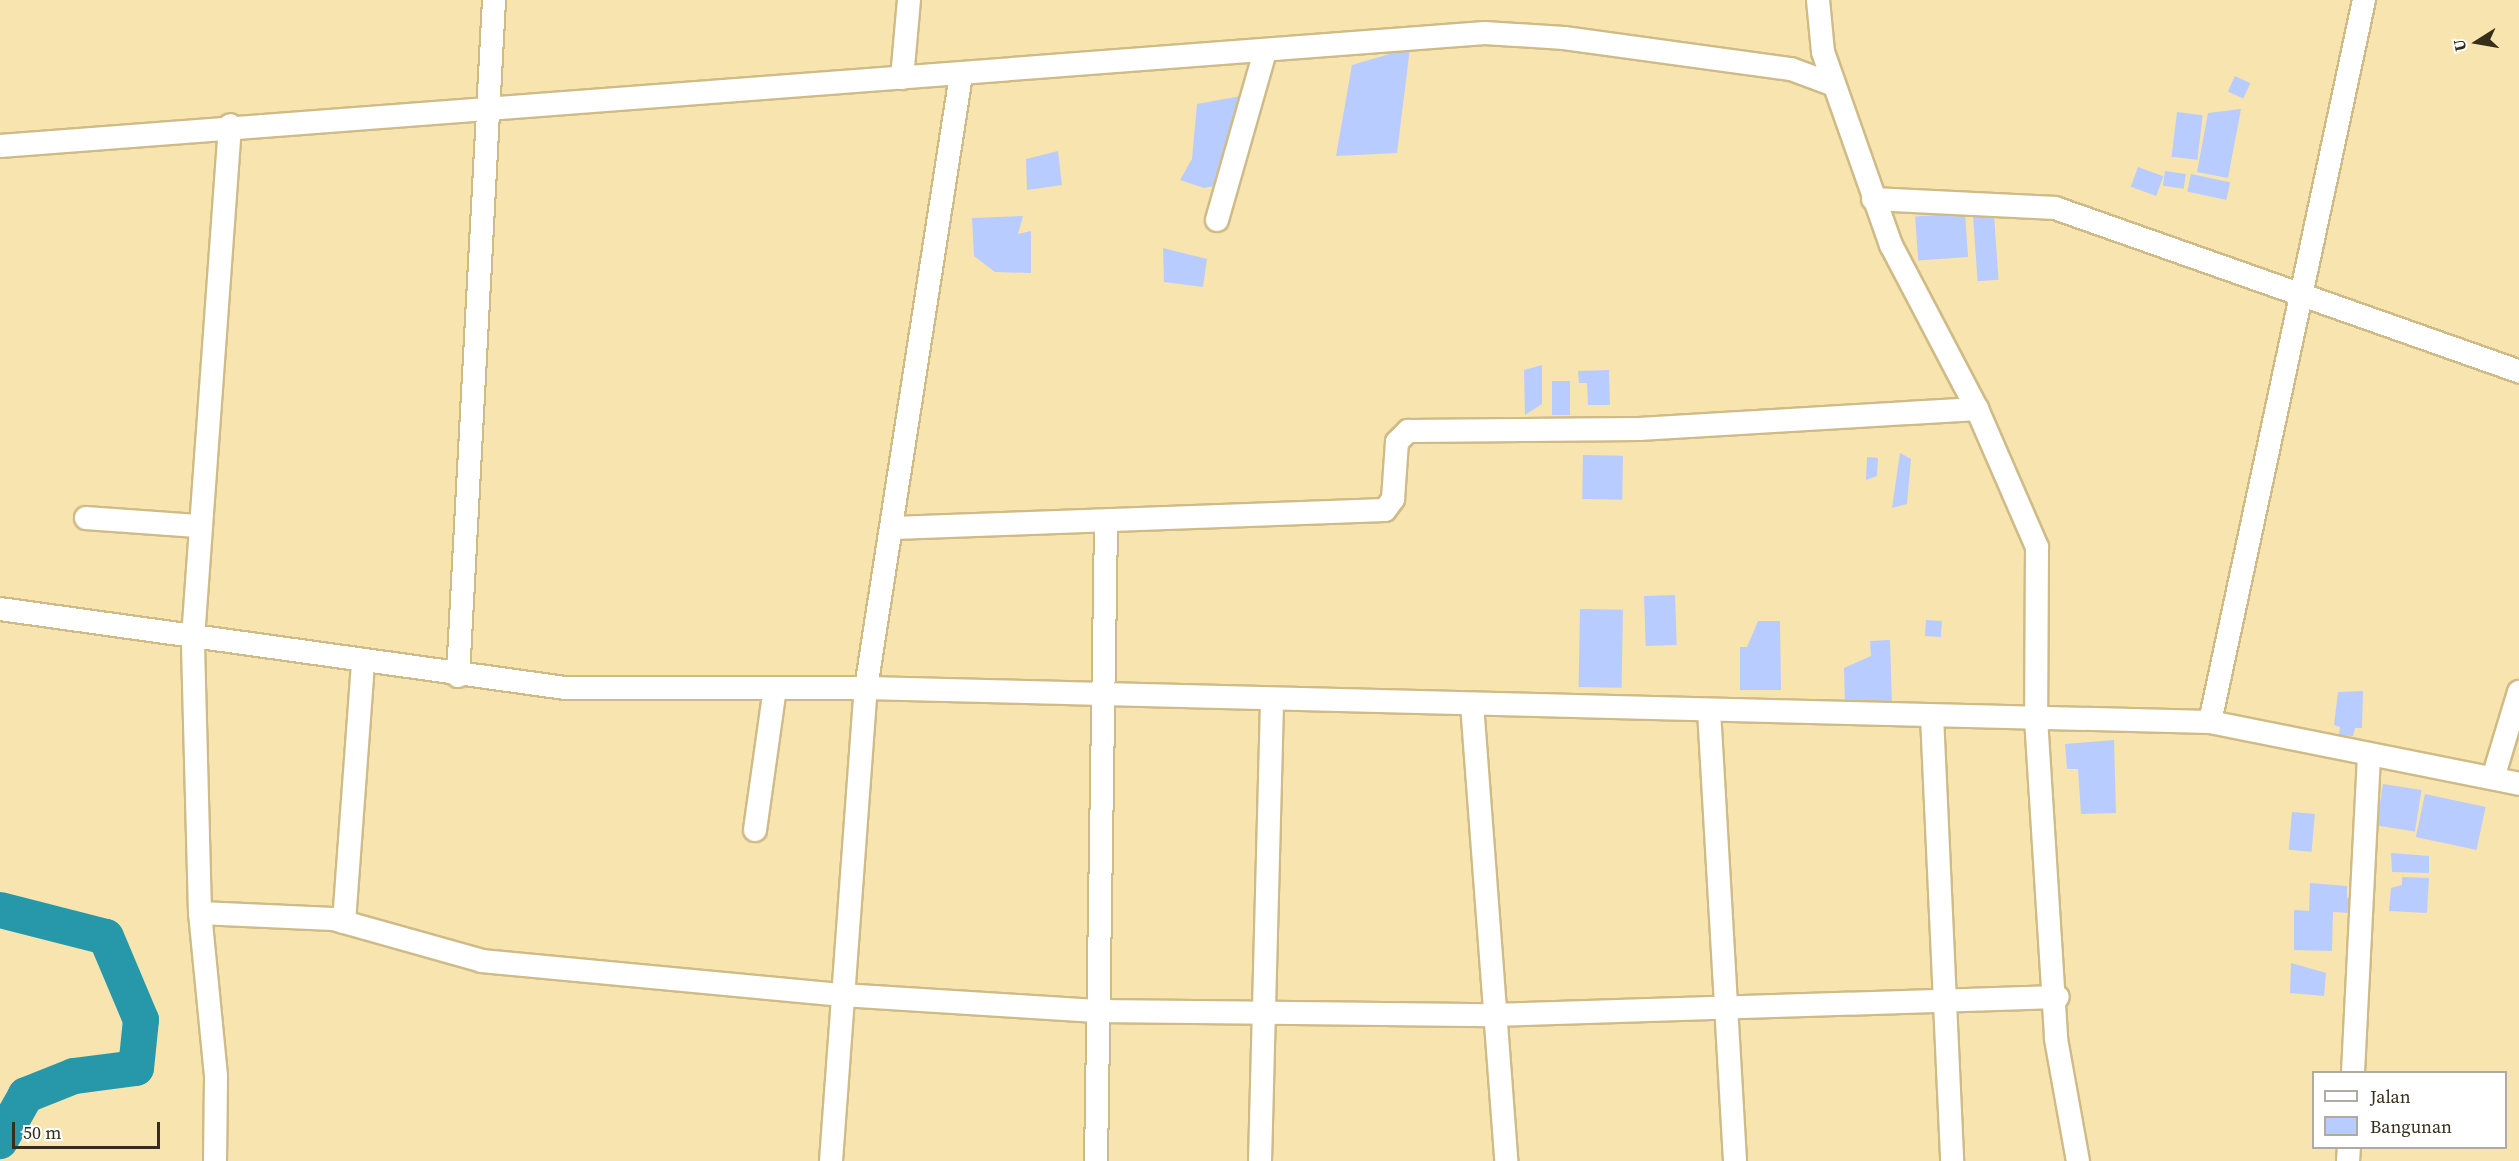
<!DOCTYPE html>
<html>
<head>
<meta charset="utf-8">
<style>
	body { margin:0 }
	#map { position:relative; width:2519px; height:1161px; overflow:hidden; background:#f8e4ae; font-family:"Source Serif 4",serif }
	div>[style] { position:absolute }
	.river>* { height:36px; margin:-18px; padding:0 18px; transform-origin:18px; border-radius:18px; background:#2698a9 }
	.building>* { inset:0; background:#b9ccff; transform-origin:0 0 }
	.roads { filter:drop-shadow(2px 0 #cfbb87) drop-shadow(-2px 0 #cfbb87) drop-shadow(0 2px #cfbb87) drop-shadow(0 -2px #cfbb87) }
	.minor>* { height:22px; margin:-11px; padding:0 11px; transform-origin:11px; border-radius:11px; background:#fff }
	span { translate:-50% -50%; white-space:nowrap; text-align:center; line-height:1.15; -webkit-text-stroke:5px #fff; paint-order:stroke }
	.legend { position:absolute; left:2312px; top:1071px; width:195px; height:78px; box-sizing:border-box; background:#fff; border:2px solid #afaba3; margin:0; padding:8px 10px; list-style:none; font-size:18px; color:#362e19 }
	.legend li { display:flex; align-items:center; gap:12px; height:30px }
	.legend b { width:30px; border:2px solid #afaba3 }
	.north { position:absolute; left:2447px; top:12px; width:60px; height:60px; -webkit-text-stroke:4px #fff; paint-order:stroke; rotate:259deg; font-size:16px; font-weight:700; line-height:24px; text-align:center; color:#362e19 }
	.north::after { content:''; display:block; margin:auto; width:21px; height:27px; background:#362e19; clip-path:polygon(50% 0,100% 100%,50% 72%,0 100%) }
	.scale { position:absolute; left:12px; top:1122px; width:148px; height:27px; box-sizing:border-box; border:3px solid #362e19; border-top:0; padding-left:8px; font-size:18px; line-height:21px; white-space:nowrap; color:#362e19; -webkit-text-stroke:4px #fff; paint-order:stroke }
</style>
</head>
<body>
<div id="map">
	<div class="river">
		<div style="left:0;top:910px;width:109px;rotate:14.3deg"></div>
		<div style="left:106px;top:937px;width:90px;rotate:67.1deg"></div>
		<div style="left:141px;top:1020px;width:48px;rotate:95.9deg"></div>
		<div style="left:136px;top:1068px;width:63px;rotate:172.6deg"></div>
		<div style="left:74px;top:1076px;width:52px;rotate:158.4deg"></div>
		<div style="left:26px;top:1095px;width:53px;rotate:119.5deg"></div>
	</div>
	<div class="building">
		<div style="clip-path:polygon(1410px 48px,1397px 153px,1336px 156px,1352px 65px)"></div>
		<div style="left:2235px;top:76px;width:17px;height:17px;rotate:25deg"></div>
		<div style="clip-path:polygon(1241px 96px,1258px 122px,1238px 182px,1204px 188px,1180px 180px,1192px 159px,1197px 104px)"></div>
		<div style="clip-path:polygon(2241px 109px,2228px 178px,2197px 172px,2208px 113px)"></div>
		<div style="left:2177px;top:112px;width:26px;height:45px;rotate:7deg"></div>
		<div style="clip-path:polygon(1058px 151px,1062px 185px,1027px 190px,1026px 159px)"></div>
		<div style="left:2138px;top:167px;width:27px;height:21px;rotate:20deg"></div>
		<div style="left:2165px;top:171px;width:21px;height:15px;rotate:8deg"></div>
		<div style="left:2191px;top:174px;width:40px;height:18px;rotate:12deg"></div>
		<div style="left:1965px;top:213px;width:44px;height:50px;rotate:86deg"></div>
		<div style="left:1994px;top:215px;width:65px;height:21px;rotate:86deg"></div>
		<div style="clip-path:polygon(1023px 216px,1018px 234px,1031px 231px,1031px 273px,995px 272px,974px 256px,972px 218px)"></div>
		<div style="clip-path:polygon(1163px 248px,1207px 259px,1203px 287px,1164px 282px)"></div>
		<div style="clip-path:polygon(1542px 365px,1542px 404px,1525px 415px,1524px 370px)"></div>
		<div style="clip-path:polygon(1609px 370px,1610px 405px,1588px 405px,1587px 383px,1579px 383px,1578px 371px)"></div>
		<div style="left:1552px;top:381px;width:18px;height:34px"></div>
		<div style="clip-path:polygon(1900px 453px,1911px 459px,1907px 504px,1892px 508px)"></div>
		<div style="left:1583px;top:455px;width:40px;height:44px;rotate:1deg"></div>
		<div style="clip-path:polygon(1867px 457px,1878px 458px,1877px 476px,1866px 480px)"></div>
		<div style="left:1675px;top:595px;width:50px;height:31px;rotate:88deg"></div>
		<div style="left:1580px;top:609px;width:43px;height:78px;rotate:1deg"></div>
		<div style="left:1926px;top:620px;width:16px;height:16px;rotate:4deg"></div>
		<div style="clip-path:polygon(1758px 621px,1780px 621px,1781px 690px,1740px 690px,1740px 647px,1747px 647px)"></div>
		<div style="clip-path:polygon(1890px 640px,1892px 704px,1845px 706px,1844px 668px,1871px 656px,1870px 641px)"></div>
		<div style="clip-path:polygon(2363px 691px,2362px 728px,2355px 728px,2353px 736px,2339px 735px,2340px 727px,2334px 725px,2338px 692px)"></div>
		<div style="clip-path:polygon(2114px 740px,2116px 813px,2081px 814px,2078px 769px,2067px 769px,2065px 744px)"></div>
		<div style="left:2383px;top:784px;width:39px;height:42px;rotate:9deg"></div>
		<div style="left:2425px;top:794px;width:62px;height:44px;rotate:12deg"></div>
		<div style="left:2292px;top:812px;width:23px;height:38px;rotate:5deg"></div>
		<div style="clip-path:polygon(2391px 853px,2429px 856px,2429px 873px,2392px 872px)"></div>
		<div style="clip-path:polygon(2402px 877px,2429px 878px,2427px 913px,2389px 911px,2391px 888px,2402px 885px)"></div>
		<div style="clip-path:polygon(2310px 883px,2347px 886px,2347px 898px,2352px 899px,2351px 913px,2333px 912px,2332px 951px,2294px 950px,2294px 910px,2309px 911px)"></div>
		<div style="clip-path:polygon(2291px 963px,2326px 973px,2324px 996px,2290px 993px)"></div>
	</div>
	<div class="roads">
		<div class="minor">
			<div style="left:1818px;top:0;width:52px;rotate:84.5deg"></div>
			<div style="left:1823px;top:52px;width:205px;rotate:70.6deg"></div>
			<div style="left:1891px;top:245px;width:185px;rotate:62.3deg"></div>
			<div style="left:1977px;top:409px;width:150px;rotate:66.5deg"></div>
			<div style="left:2037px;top:547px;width:171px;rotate:90.3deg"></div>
			<div style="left:2036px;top:718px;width:322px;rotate:86.4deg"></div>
			<div style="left:2056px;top:1039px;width:124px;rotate:79.8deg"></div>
			<div style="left:902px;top:78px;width:78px;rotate:-84.9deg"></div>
			<div style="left:0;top:146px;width:1489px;rotate:-4.35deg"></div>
			<div style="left:1485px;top:33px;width:79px;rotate:3.6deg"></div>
			<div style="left:1564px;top:38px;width:229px;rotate:7.8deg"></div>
			<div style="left:1791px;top:69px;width:46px;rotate:20.4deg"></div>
			<div style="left:1873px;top:199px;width:182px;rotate:2.8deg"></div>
			<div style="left:2055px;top:208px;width:492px;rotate:19.4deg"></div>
			<div style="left:1217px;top:220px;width:176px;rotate:-74.1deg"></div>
			<div style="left:86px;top:518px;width:111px;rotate:4.1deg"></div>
			<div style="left:894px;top:528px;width:491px;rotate:-2.1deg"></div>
			<div style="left:1385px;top:510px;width:14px;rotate:-54deg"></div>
			<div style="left:1393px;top:499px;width:57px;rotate:-86deg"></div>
			<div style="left:1397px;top:442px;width:16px;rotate:-45deg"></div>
			<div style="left:1408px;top:431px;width:231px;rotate:-0.5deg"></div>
			<div style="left:1639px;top:429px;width:339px;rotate:-3.4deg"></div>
			<div style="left:0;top:609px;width:570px;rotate:7.96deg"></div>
			<div style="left:565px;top:688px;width:301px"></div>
			<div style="left:866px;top:688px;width:1344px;rotate:1.45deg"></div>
			<div style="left:2210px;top:722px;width:315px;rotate:11.3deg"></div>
			<div style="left:458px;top:676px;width:677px;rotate:-86.95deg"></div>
			<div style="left:1472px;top:704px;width:458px;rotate:85.7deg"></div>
			<div style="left:1709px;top:710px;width:452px;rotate:86.7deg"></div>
			<div style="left:1932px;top:716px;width:445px;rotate:87.4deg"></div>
			<div style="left:2210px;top:722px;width:738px;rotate:-77.96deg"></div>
			<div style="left:2493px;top:778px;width:90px;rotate:-73.2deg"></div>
			<div style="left:755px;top:830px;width:143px;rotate:-82deg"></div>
			<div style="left:200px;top:913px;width:133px;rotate:2.6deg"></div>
			<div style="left:333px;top:919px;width:155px;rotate:15.7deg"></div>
			<div style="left:482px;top:961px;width:362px;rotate:5.4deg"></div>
			<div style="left:842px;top:995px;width:255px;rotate:3.6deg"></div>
			<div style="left:1096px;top:1011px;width:397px;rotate:0.6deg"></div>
			<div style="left:1493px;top:1015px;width:565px;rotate:-1.82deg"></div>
			<div style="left:344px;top:922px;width:261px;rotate:-85.8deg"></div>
			<div style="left:2353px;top:1072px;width:315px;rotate:-87.1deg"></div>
			<div style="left:215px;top:1161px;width:85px;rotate:-89.3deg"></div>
			<div style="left:216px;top:1076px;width:164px;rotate:-95.6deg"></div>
			<div style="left:200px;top:913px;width:275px;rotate:-91.5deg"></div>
			<div style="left:193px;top:638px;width:514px;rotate:-85.87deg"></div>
			<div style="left:831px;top:1161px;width:474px;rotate:-85.8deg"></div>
			<div style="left:866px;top:688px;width:620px;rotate:-81.19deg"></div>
			<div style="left:1096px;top:1161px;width:640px;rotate:-89.1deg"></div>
			<div style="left:1260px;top:1161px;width:462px;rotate:-88.5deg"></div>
			<div style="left:2348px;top:1161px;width:13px;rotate:-86deg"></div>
		</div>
	</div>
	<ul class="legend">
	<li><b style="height:8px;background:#fff"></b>Jalan</li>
	<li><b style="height:16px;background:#b9ccff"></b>Bangunan</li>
	</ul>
	<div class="north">U</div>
	<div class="scale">50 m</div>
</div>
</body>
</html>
